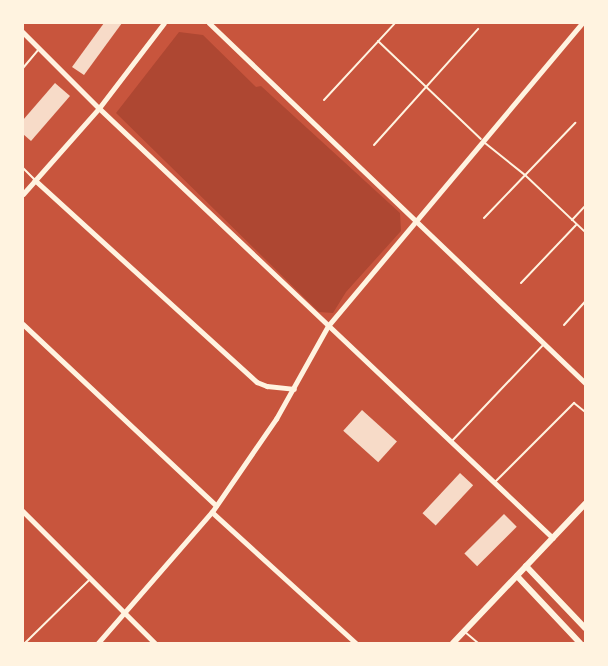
<!DOCTYPE html>
<html>
<head>
<meta charset="utf-8">
<style>
	body { margin:0 }
	#map { position:relative; width:608px; height:666px; overflow:hidden; background:#c8553d; font-family:"DejaVu Sans",sans-serif }
	div>[style] { position:absolute }
	.green>* { inset:0; background:#ae4732 }
	.building>* { inset:0; background:#f7dbc8; transform-origin:0 0 }
	.service>* { height:2px; margin:-1px; padding:0 1px; transform-origin:1px; border-radius:1px; background:#fff3e0 }
	.minor>* { height:4.5px; margin:-2.25px; padding:0 2.25px; transform-origin:2.25px; border-radius:2.25px; background:#fff3e0 }
	.tertiary>* { height:5px; margin:-2.5px; padding:0 2.5px; transform-origin:2.5px; border-radius:2.5px; background:#fff3e0 }
	.secondary>* { height:6px; margin:-3px; padding:0 3px; transform-origin:3px; border-radius:3px; background:#fff3e0 }
	span { translate:-50% -50%; white-space:nowrap; text-align:center; line-height:1.15; -webkit-text-stroke:5px #fff3e0; paint-order:stroke }
	.frame { position:absolute; inset:0; border:24px solid #fff3e0; pointer-events:none }
</style>
</head>
<body>
<div id="map">
	<div class="green">
		<div style="clip-path:polygon(179px 32px,203px 35px,256px 87px,261px 86px,400px 213px,401px 231px,346px 292px,333px 313px,319px 312px,116px 113px)"></div>
	</div>
	<div class="building">
		<div style="clip-path:polygon(104px 23px,122px 23px,84px 75px,72px 67px)"></div>
		<div style="clip-path:polygon(55px 83px,70px 96px,31px 141px,23px 134px,23px 120px)"></div>
		<div style="left:362px;top:410px;width:47px;height:28px;rotate:42deg"></div>
		<div style="left:460px;top:473px;width:18px;height:55px;rotate:43deg"></div>
		<div style="left:504px;top:514px;width:18px;height:56px;rotate:45deg"></div>
	</div>
	<div class="service">
		<div style="left:378px;top:41px;width:142px;rotate:43.6deg"></div>
		<div style="left:23px;top:68px;width:25px;rotate:-50deg"></div>
		<div style="left:324px;top:100px;width:105px;rotate:-47.3deg"></div>
		<div style="left:485px;top:143px;width:51px;rotate:38.7deg"></div>
		<div style="left:525px;top:175px;width:83px;rotate:43.5deg"></div>
		<div style="left:374px;top:145px;width:156px;rotate:-48.1deg"></div>
		<div style="left:23px;top:168px;width:17px;rotate:45deg"></div>
		<div style="left:484px;top:218px;width:132px;rotate:-46.2deg"></div>
		<div style="left:572px;top:220px;width:19px;rotate:-47deg"></div>
		<div style="left:521px;top:283px;width:80px;rotate:-46.5deg"></div>
		<div style="left:564px;top:325px;width:31px;rotate:-48deg"></div>
		<div style="left:451px;top:442px;width:135px;rotate:-46.5deg"></div>
		<div style="left:495px;top:482px;width:112px;rotate:-45deg"></div>
		<div style="left:574px;top:403px;width:14px;rotate:39deg"></div>
		<div style="left:465px;top:632px;width:17px;rotate:40deg"></div>
		<div style="left:25px;top:643px;width:90px;rotate:-44.5deg"></div>
	</div>
	<div class="minor">
		<div style="left:23px;top:32px;width:107px;rotate:45deg"></div>
		<div style="left:99px;top:108px;width:625px;rotate:43.44deg"></div>
		<div style="left:35px;top:180px;width:300px;rotate:42.3deg"></div>
		<div style="left:257px;top:382px;width:11px;rotate:22deg"></div>
		<div style="left:267px;top:386px;width:27px;rotate:6deg"></div>
		<div style="left:23px;top:324px;width:265px;rotate:43.2deg"></div>
		<div style="left:23px;top:511px;width:187px;rotate:45deg"></div>
		<div style="left:212px;top:512px;width:195px;rotate:42.3deg"></div>
		<div style="left:98px;top:643px;width:174px;rotate:-49deg"></div>
		<div style="left:212px;top:512px;width:113px;rotate:-55.5deg"></div>
		<div style="left:276px;top:419px;width:107px;rotate:-60.8deg"></div>
		<div style="left:328px;top:326px;width:395px;rotate:-50deg"></div>
	</div>
	<div class="tertiary">
		<div style="left:209px;top:23px;width:521px;rotate:43.75deg"></div>
		<div style="left:23px;top:194px;width:115px;rotate:-48.5deg"></div>
		<div style="left:99px;top:108px;width:107px;rotate:-52.6deg"></div>
	</div>
	<div class="secondary">
		<div style="left:526px;top:566px;width:86px;rotate:46.4deg"></div>
		<div style="left:517px;top:576px;width:92px;rotate:46.8deg"></div>
		<div style="left:453px;top:643px;width:192px;rotate:-46.5deg"></div>
	</div>
	<div class="frame"></div>
</div>
</body>
</html>
